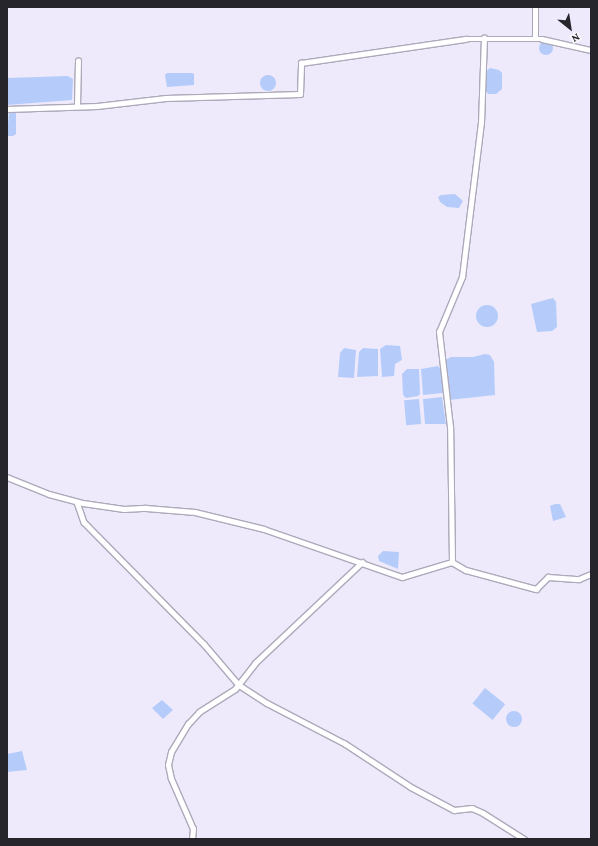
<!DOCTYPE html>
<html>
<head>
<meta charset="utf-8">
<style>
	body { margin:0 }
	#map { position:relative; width:598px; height:846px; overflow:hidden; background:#eeeafb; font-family:"Crimson Pro",serif }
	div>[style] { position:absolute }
	.water>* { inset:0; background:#b5ccfb; transform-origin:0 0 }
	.round { border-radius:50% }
	.roads { filter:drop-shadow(1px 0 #ada9ba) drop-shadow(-1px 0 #ada9ba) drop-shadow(0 1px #ada9ba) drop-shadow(0 -1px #ada9ba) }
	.minor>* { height:4.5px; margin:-2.25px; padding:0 2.25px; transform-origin:2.25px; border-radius:2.25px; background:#fff }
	span { translate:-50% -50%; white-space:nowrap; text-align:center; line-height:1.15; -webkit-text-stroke:4px #faf9fd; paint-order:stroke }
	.frame { position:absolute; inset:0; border:8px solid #26252b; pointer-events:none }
	.north { position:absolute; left:550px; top:8px; width:40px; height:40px; -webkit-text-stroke:3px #faf9fd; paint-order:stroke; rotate:150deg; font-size:11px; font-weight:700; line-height:16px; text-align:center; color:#26252b }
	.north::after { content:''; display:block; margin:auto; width:14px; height:18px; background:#26252b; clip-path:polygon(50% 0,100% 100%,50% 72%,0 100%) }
</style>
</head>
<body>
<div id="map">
	<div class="water">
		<div class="round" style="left:539px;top:41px;width:14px;height:14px"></div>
		<div style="clip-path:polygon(490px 68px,499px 70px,502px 73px,502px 89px,496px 94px,488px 94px,485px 89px,485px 72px)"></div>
		<div style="clip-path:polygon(167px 73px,192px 73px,194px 74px,194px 85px,167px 87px,165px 75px)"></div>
		<div class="round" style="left:260px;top:75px;width:16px;height:16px"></div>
		<div style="clip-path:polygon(68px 76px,73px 79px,72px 100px,7px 105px,7px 78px)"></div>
		<div style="clip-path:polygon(9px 111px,16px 113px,16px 134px,13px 136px,7px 136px)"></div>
		<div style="clip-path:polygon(455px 194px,463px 201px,459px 208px,447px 207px,440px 202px,438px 197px,441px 195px)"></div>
		<div style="clip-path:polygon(549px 299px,553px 298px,556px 302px,557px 327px,552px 331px,537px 332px,531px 304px)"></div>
		<div class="round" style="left:476px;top:305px;width:22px;height:22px"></div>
		<div style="clip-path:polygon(386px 345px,400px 346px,402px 360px,395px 364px,394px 376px,382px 377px,380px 349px)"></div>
		<div style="clip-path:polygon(344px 348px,356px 350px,354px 378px,338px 377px,340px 353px)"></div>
		<div style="clip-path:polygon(363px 348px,378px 349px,378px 376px,357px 377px,359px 352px)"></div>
		<div style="clip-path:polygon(485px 354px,490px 355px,494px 362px,495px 395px,449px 400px,445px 360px,451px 357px,473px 357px)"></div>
		<div style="clip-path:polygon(438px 366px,441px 369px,443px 393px,423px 395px,421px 369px)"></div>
		<div style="clip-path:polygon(407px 369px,419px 369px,420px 394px,418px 396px,406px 398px,403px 395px,402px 374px)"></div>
		<div style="clip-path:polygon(442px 397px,446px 424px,425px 424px,423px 399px)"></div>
		<div style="left:419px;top:399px;width:25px;height:15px;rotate:85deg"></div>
		<div style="clip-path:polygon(555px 504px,560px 504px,566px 517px,553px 521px,550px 506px)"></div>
		<div style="clip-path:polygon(383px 551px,399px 552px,398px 569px,379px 561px,378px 556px)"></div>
		<div style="left:485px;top:688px;width:26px;height:20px;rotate:39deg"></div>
		<div style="clip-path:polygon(162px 700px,173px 710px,163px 719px,152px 708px)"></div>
		<div class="round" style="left:506px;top:711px;width:16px;height:16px"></div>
		<div style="clip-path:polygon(22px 751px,27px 770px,7px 772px,7px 754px)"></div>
	</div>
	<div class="roads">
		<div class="minor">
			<div style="left:535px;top:38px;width:31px;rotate:-90deg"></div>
			<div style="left:77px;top:105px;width:44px;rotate:-88.7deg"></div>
			<div style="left:7px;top:109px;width:90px;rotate:-1.9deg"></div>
			<div style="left:97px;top:106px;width:69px;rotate:-6.6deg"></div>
			<div style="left:166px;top:98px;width:134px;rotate:-1.7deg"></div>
			<div style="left:300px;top:94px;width:31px;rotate:-88deg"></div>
			<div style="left:301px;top:63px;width:167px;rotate:-8.3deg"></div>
			<div style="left:466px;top:39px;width:76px"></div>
			<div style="left:542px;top:39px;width:50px;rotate:12.7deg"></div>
			<div style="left:7px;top:477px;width:45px;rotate:22deg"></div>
			<div style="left:49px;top:494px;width:35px;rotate:15deg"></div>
			<div style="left:83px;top:503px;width:41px;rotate:8.3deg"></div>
			<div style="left:124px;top:509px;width:22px;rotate:-3deg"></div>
			<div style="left:146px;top:508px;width:49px;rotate:4.7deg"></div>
			<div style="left:195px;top:512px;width:71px;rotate:13.8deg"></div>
			<div style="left:264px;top:529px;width:146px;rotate:19.2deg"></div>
			<div style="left:402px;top:577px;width:52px;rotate:-16.7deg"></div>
			<div style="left:452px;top:562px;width:16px;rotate:30deg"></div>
			<div style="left:466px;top:570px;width:73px;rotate:15.2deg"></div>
			<div style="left:536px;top:589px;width:17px;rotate:-45deg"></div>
			<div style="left:548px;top:577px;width:31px;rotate:4deg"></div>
			<div style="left:579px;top:579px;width:13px;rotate:-23deg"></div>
			<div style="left:77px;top:502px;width:21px;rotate:71deg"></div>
			<div style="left:84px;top:522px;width:171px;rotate:45.5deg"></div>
			<div style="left:204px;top:644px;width:54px;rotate:49.5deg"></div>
			<div style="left:239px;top:685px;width:33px;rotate:33deg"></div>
			<div style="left:267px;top:703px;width:87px;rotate:27.5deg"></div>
			<div style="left:344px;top:743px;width:80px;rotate:33.3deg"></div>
			<div style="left:411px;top:787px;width:49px;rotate:28.1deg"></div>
			<div style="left:454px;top:810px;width:18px;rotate:-6deg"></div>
			<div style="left:472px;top:808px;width:12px;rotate:24deg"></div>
			<div style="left:483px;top:813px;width:49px;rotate:32.4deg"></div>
			<div style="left:452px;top:562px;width:135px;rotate:-90.8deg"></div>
			<div style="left:450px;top:427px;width:96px;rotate:-96.6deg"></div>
			<div style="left:439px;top:332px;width:60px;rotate:-67.3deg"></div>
			<div style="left:462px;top:277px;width:155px;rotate:-83deg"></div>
			<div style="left:481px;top:123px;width:85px;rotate:-88deg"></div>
			<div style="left:192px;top:839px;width:10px;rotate:-84deg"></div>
			<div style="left:193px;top:829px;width:55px;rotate:-113.7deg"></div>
			<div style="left:171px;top:779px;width:14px;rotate:-102deg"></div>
			<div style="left:168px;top:765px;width:13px;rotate:-77deg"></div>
			<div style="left:171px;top:752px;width:33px;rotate:-59deg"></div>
			<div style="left:188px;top:724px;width:16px;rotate:-47deg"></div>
			<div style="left:199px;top:712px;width:43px;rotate:-32.6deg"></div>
			<div style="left:235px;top:689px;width:33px;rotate:-52deg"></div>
			<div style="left:255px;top:663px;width:147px;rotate:-43.3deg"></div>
		</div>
	</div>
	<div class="frame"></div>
	<div class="north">N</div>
</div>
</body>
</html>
